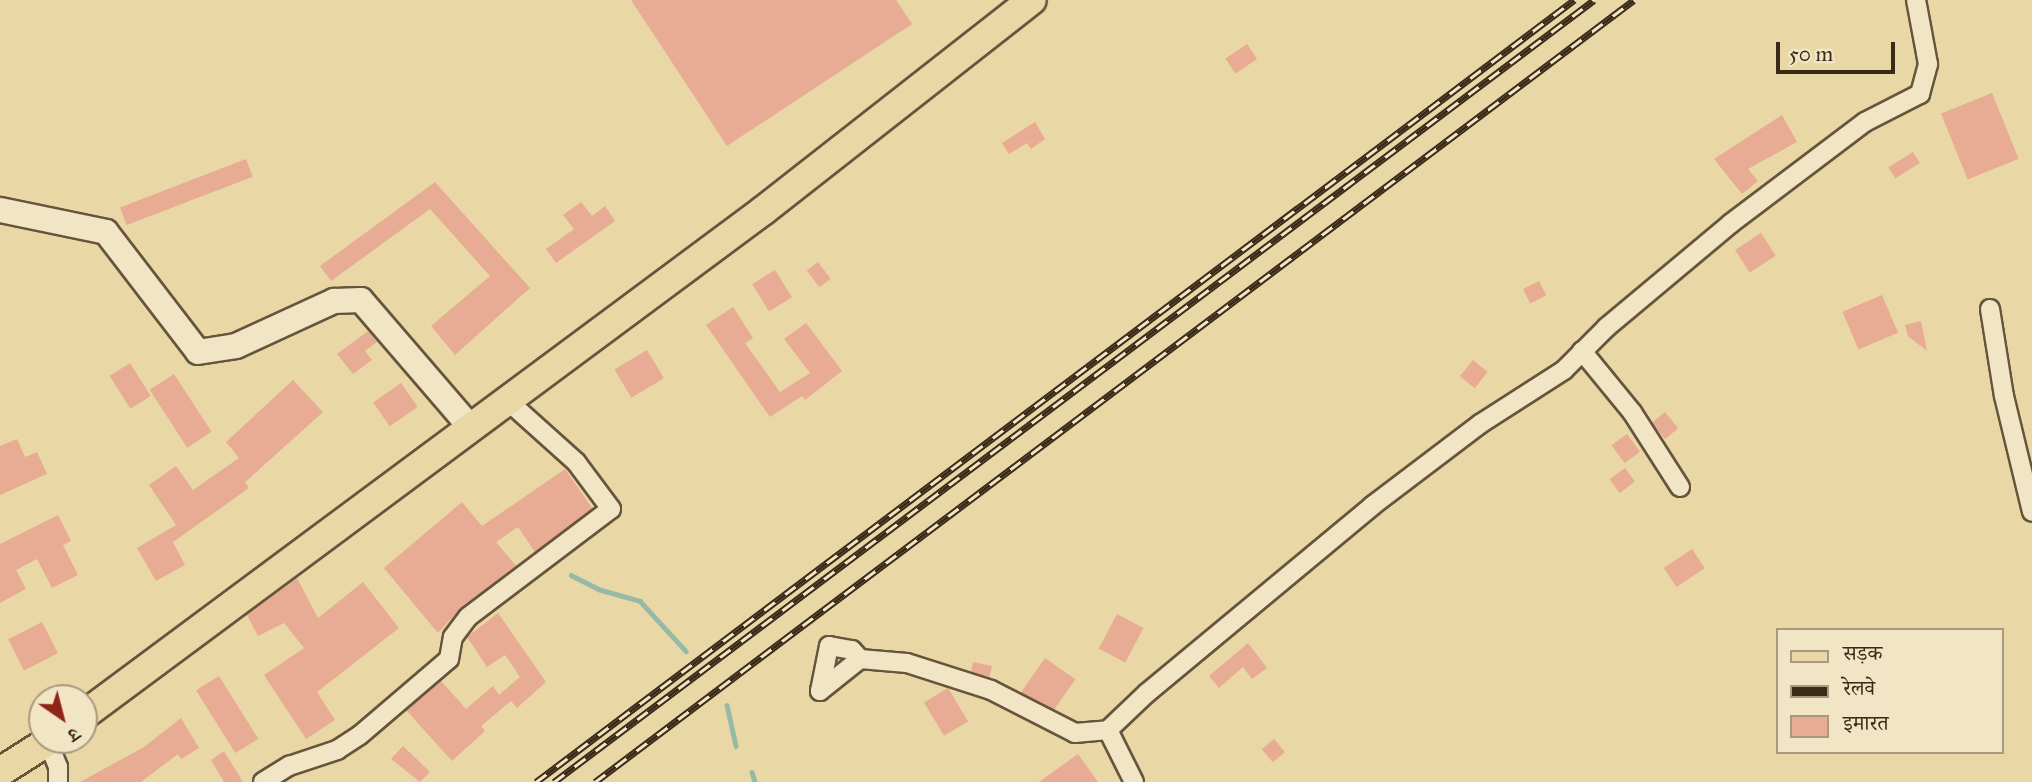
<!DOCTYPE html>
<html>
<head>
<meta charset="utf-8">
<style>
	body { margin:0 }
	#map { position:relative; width:2032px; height:782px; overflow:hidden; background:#e9d7a6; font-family:"IM FELL Great Primer","Noto Serif Devanagari",serif }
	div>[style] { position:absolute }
	.stream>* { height:4.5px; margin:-2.25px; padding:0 2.25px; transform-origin:2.25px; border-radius:2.25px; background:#97baa6 }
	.building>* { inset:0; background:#e7ac93; transform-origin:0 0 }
	.roads { filter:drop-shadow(2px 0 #66553c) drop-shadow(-2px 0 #66553c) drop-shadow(0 2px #66553c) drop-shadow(0 -2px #66553c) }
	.street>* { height:18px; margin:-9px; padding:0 9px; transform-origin:9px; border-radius:9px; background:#f1e5c5 }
	.secondary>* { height:24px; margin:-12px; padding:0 12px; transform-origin:12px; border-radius:12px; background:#f1e5c5 }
	.primary>* { height:28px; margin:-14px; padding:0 14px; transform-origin:14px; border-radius:14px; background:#e9d7a6 }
	.rail>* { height:7px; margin-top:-3.5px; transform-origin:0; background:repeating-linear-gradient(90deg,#f1e5c5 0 13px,#3a2a18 0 26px); box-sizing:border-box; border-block:2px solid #3a2a18 }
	span { translate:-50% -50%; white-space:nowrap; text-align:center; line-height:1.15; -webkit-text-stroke:7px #f1e5c5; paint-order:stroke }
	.legend { position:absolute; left:1776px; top:628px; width:228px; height:126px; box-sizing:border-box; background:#f1e5c5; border:2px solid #a89a80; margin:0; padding:9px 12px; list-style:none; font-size:21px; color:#3a2a18 }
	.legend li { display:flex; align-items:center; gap:14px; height:35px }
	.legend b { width:35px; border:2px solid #a89a80 }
	.north { position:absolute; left:28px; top:684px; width:70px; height:70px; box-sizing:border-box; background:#f1e5c5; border:2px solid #a89a80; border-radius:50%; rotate:145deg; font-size:19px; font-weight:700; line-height:28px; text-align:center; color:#3a2a18 }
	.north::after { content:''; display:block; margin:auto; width:24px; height:32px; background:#8f2418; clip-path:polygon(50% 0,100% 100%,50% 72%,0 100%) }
	.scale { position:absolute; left:1776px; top:42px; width:119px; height:32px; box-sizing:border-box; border:4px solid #3a2a18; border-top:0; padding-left:9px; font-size:21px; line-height:24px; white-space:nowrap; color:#3a2a18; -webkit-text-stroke:5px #f1e5c5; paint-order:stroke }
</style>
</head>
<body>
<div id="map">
	<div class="stream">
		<div style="left:571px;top:575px;width:30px;rotate:27deg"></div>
		<div style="left:598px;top:589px;width:44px;rotate:15.9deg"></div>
		<div style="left:640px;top:601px;width:68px;rotate:47.4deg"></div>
		<div style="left:727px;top:705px;width:42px;rotate:77.6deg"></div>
		<div style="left:752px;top:772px;width:10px;rotate:73deg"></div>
	</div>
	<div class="building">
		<div style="clip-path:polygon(631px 0,896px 0,912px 24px,727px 146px)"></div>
		<div style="left:1247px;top:44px;width:18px;height:26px;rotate:56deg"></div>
		<div style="left:1992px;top:93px;width:71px;height:55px;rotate:68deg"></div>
		<div style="clip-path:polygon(1782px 115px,1797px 142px,1748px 169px,1758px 181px,1742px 194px,1714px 159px)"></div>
		<div style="clip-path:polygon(1035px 122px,1045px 139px,1031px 149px,1027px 143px,1009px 154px,1002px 143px)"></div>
		<div style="left:1913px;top:152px;width:13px;height:29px;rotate:58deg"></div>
		<div style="left:246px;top:159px;width:19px;height:135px;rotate:69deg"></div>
		<div style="clip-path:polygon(435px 182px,530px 288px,455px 355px,431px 326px,490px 276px,430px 209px,331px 281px,320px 266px)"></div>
		<div style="clip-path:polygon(581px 202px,592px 216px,605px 206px,615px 221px,556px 263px,546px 249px,574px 229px,563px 215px)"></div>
		<div style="left:1761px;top:233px;width:27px;height:31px;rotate:57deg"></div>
		<div style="left:818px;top:262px;width:21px;height:14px;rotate:53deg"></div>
		<div style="left:775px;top:270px;width:32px;height:27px;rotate:58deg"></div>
		<div style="left:1539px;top:281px;width:16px;height:18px;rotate:63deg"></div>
		<div style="left:1882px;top:295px;width:41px;height:43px;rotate:67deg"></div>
		<div style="clip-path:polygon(733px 307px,753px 338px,745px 343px,780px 392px,810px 373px,784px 339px,806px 323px,842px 371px,805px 400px,802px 396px,770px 417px,706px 325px)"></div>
		<div style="clip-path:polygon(1921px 321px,1927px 351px,1908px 336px,1905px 325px)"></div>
		<div style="clip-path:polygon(368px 331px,377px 342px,365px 351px,372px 360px,353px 374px,337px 354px)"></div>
		<div style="left:647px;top:350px;width:33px;height:38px;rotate:59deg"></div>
		<div style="left:1473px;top:360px;width:19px;height:21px;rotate:39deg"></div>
		<div style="left:130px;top:363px;width:39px;height:24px;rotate:58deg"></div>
		<div style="left:174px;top:374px;width:69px;height:29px;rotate:57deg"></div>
		<div style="clip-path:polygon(293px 380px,323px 412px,245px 482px,249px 488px,173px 542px,185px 565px,156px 581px,137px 548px,176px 525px,149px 485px,176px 466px,193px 490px,239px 458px,226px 442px)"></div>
		<div style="left:401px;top:383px;width:29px;height:34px;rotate:55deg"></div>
		<div style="left:1665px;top:412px;width:21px;height:17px;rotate:51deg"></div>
		<div style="left:1627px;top:434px;width:22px;height:19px;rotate:54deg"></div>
		<div style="clip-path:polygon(17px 439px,25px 457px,37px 452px,47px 474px,0 495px,0 446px)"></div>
		<div style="left:1625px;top:468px;width:17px;height:19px;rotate:54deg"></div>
		<div style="clip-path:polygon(565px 469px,593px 509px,535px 552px,518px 527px,496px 542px,516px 566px,461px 608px,438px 633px,384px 568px,462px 502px,482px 526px)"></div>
		<div style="clip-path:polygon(58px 515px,71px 541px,63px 545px,78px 575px,52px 588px,37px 559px,16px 570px,26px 589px,0 603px,0 544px)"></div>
		<div style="left:1692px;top:549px;width:23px;height:34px;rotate:56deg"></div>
		<div style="clip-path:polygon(297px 578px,318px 618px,363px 582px,399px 628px,317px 692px,335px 720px,306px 739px,264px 675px,304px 648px,284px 623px,258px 636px,247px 615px)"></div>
		<div style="clip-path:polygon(498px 613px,546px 682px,517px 708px,511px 701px,481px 726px,485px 731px,452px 761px,406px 710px,441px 681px,466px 709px,493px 686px,499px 695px,520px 677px,505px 655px,487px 667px,467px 637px)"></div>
		<div style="left:1117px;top:614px;width:30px;height:39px;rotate:28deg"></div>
		<div style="left:42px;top:622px;width:35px;height:38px;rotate:63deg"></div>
		<div style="clip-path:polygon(1248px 643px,1267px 668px,1252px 679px,1243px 667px,1219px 688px,1209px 676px)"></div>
		<div style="left:1045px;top:658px;width:37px;height:42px;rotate:35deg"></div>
		<div style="clip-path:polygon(973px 662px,992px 666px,989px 678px,971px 672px)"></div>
		<div style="left:219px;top:676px;width:74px;height:27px;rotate:58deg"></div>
		<div style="left:948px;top:688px;width:39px;height:28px;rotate:59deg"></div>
		<div style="clip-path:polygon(181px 718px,199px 748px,181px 759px,178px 754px,141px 782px,80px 782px,144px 747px)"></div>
		<div style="left:1274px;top:739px;width:17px;height:16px;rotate:50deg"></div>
		<div style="clip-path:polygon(403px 746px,430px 772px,420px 782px,391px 759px)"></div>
		<div style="clip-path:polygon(224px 751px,243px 782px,224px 782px,211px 760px)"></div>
		<div style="clip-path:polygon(1078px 754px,1098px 782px,1039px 782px)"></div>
	</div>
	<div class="roads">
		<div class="street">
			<div style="left:1990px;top:309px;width:88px;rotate:80.9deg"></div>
			<div style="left:2004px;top:396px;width:119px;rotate:76.4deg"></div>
			<div style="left:1582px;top:351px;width:79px;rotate:50.7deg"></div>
			<div style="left:1632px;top:412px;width:89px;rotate:57.4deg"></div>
			<div style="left:820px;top:691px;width:51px;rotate:-38.7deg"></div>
			<div style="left:860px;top:659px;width:47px;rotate:4.9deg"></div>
			<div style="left:907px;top:663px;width:88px;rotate:17.8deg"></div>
			<div style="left:991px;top:690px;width:94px;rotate:27.1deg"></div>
			<div style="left:1075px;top:733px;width:33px;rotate:-5deg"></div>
			<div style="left:820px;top:691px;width:46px;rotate:-78.7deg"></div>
			<div style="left:829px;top:646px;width:23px;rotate:10deg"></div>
			<div style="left:852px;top:650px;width:12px;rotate:48deg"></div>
			<div style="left:48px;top:742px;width:27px;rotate:68deg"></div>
			<div style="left:58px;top:767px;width:15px;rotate:90deg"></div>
			<div style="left:263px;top:782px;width:31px;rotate:-32deg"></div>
			<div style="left:289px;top:766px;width:51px;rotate:-18.4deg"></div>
			<div style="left:337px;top:750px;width:27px;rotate:-33deg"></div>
			<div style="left:360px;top:735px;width:117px;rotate:-40.5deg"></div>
			<div style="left:449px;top:659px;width:22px;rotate:-80deg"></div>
			<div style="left:453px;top:637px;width:25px;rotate:-53deg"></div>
			<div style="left:468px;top:617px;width:179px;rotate:-37.1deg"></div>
			<div style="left:611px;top:509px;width:59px;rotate:-126.7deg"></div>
			<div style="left:576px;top:462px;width:91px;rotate:-138.1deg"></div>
			<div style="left:1134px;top:782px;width:58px;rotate:-116.6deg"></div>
			<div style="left:1108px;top:730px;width:54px;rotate:-43.5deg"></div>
			<div style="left:1147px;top:693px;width:293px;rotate:-39.7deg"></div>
			<div style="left:1372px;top:506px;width:136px;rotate:-37.2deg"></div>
			<div style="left:1480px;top:424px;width:100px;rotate:-32.7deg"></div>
			<div style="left:1564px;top:370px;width:61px;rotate:-45deg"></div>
			<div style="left:1607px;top:327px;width:160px;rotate:-39.9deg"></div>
			<div style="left:1730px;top:224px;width:169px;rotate:-37.1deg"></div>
			<div style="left:1865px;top:122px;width:62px;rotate:-27deg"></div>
			<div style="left:1920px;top:94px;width:31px;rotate:-75deg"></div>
			<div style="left:1928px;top:64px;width:65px;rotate:-100.6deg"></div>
		</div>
		<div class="secondary">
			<div style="left:0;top:210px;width:108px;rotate:11.7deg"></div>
			<div style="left:106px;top:232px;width:151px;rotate:52.5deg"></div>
			<div style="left:198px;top:352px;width:38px;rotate:-9deg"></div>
			<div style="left:236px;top:346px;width:108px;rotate:-24.7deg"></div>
			<div style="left:334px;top:301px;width:27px;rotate:-2deg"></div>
			<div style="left:361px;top:300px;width:169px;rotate:49.3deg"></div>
		</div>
		<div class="primary">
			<div style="left:84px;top:715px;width:847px;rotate:-36.6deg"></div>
			<div style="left:764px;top:210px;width:340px;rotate:-38.1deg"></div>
			<div style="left:0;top:772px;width:59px;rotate:-32.6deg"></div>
		</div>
	</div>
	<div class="rail">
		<div style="left:536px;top:782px;width:1300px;rotate:-36.99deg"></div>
		<div style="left:554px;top:782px;width:1301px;rotate:-36.94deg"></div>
		<div style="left:595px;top:782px;width:1300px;rotate:-36.97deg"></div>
	</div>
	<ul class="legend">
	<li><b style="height:9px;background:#e9d7a6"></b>सड़क</li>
	<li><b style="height:9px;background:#3a2a18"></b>रेलवे</li>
	<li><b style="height:19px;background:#e7ac93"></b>इमारत</li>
	</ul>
	<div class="north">उ</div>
	<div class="scale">50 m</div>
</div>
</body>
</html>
